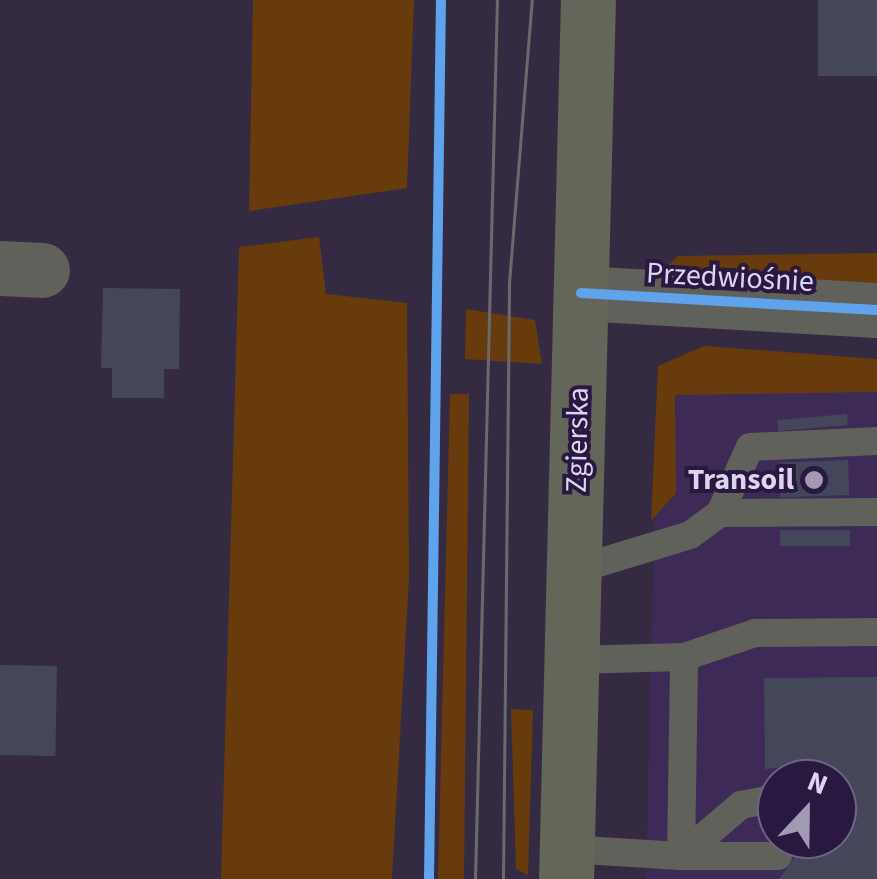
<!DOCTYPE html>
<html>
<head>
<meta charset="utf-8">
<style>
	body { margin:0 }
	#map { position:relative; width:877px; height:879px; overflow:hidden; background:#342b42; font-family:"Source Sans 3",sans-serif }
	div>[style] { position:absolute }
	.built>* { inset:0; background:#3d2a57 }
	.green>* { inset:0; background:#673b0b }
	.building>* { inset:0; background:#444759; transform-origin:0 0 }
	.service>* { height:28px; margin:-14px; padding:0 14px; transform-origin:14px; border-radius:14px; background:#60615a }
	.minor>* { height:55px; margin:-27.5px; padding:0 27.5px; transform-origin:27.5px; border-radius:27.5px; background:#60615a }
	.secondary>* { height:55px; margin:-27.5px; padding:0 27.5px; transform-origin:27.5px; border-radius:27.5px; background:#636659 }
	.tram>* { height:2.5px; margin:-1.25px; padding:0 1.25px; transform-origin:1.25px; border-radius:1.25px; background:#6a6a6a }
	.cycleway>* { height:10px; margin:-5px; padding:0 5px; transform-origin:5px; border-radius:5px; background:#60a3ed }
	.dots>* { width:28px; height:28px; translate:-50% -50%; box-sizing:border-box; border:5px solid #291840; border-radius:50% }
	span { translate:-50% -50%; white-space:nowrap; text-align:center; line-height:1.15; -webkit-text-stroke:8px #291840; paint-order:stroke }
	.street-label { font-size:30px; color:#ddd4ef }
	.poi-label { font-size:30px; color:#ddd4ef; font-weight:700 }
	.right { translate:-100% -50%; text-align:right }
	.north { position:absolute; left:757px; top:759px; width:100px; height:100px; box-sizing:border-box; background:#291840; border:2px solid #716386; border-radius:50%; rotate:22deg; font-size:28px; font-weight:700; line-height:40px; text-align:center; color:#ddd4ef }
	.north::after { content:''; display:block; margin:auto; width:35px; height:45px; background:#a299b2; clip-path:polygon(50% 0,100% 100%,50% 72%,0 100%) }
</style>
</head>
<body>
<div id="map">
	<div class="built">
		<div style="clip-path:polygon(evenodd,877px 365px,877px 879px,646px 879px,658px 366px,877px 365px,777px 779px,837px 779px,837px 839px,777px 839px,777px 779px)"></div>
	</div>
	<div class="green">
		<div style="clip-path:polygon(253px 0,414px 0,407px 188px,249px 211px)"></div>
		<div style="clip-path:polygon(319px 237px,326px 294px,407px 303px,409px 577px,392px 879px,221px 879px,239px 247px)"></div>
		<div style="clip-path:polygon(877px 253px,877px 287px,663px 270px,678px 256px)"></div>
		<div style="clip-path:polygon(466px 309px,535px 320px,542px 364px,465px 359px)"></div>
		<div style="clip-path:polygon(704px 346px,877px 359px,877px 392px,675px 395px,676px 493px,651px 521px,658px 366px)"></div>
		<div style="clip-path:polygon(450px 394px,469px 394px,464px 879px,438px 879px)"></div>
		<div style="clip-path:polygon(511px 709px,533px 710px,528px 875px,516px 869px)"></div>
	</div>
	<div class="building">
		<div style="left:818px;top:0;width:59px;height:76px"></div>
		<div style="clip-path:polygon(103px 288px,180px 289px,179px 369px,164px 369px,164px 398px,112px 398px,112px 368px,101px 368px)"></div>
		<div style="left:847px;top:414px;width:11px;height:70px;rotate:85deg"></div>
		<div style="left:848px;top:460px;width:35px;height:69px;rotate:88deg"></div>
		<div style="left:780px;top:530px;width:70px;height:16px"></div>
		<div style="left:0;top:665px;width:57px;height:90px;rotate:1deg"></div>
		<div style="clip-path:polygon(877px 677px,877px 879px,779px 879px,795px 857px,780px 839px,837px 839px,837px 779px,778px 779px,778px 768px,765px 769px,764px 678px)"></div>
	</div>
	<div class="service">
		<div style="left:720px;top:513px;width:157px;rotate:-0.4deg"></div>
		<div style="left:575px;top:570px;width:120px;rotate:-16.9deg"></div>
		<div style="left:690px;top:535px;width:37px;rotate:-36deg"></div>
		<div style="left:720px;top:513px;width:72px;rotate:-65.6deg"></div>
		<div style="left:750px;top:447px;width:127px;rotate:-2.7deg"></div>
		<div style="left:684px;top:657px;width:75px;rotate:-18.7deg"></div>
		<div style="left:755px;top:633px;width:122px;rotate:-0.5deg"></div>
		<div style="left:567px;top:849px;width:114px;rotate:3.5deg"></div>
		<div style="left:681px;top:856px;width:199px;rotate:-89.1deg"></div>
		<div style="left:684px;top:657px;width:111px;rotate:178.5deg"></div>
		<div style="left:681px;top:856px;width:79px;rotate:-40.4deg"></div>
		<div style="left:741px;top:805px;width:37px;rotate:-11deg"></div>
		<div style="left:681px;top:856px;width:97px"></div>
	</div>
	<div class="minor">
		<div style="left:0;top:268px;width:42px;rotate:2.7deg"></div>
		<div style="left:581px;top:293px;width:296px;rotate:3.3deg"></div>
	</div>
	<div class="secondary">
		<div style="left:566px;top:879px;width:879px;rotate:-88.57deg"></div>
	</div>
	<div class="tram">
		<div style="left:475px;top:879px;width:879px;rotate:-88.57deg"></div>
		<div style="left:503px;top:879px;width:596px;rotate:-89.42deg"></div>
		<div style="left:509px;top:283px;width:284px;rotate:-85.4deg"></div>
	</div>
	<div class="cycleway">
		<div style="left:581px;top:293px;width:296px;rotate:3.3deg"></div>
		<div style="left:429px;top:879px;width:879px;rotate:-89.22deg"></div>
	</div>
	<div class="dots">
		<div style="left:814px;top:480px;background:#a299b2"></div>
	</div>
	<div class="street-label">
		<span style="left:730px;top:278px;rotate:3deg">Przedwiośnie</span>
		<span style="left:578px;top:440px;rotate:-89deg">Zgierska</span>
	</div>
	<div class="poi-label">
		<span class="right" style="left:794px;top:480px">Transoil</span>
	</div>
	<div class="north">N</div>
</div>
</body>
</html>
